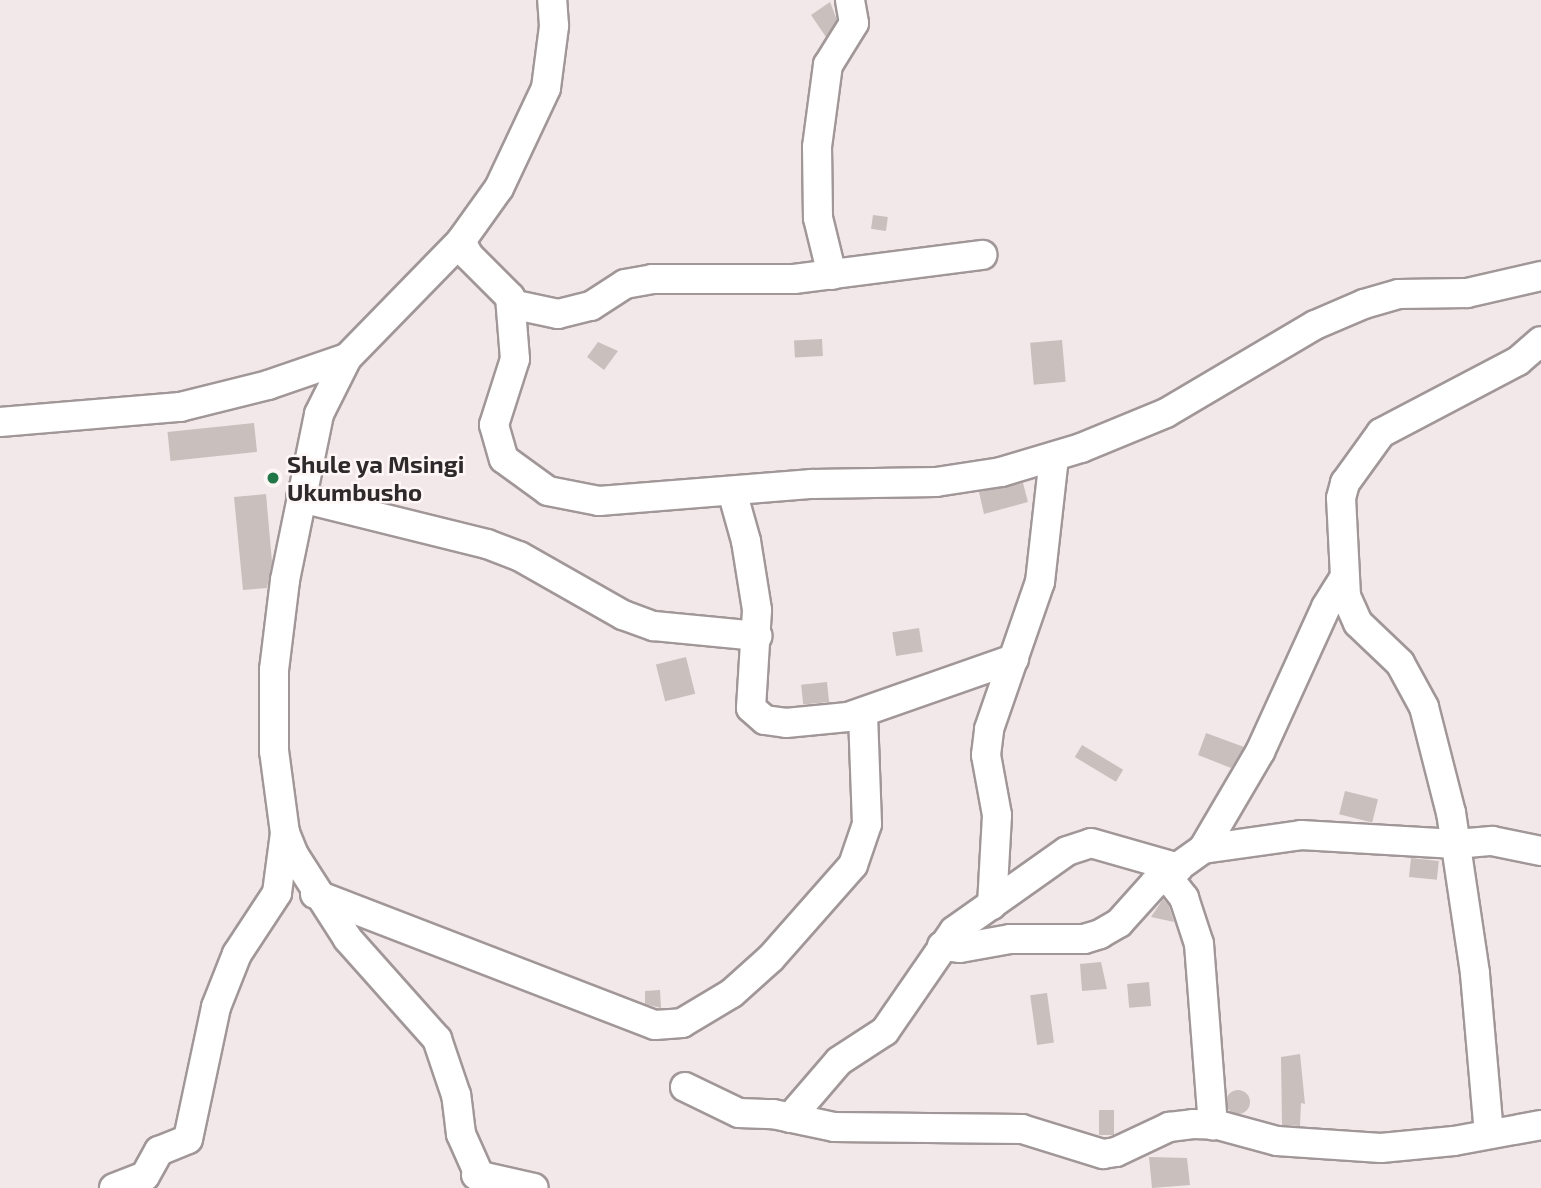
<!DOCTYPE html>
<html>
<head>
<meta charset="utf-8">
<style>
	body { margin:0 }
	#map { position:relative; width:1541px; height:1188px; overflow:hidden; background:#f3e8e9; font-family:"Exo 2",sans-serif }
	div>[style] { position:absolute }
	.building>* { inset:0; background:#c9bfbc; transform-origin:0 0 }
	.round { border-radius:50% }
	.roads { filter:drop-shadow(2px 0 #a19798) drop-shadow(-2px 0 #a19798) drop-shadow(0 2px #a19798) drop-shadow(0 -2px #a19798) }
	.minor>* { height:28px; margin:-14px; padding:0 14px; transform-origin:14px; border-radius:14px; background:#fff }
	.dots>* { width:19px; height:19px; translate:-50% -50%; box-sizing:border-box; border:4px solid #fff6f6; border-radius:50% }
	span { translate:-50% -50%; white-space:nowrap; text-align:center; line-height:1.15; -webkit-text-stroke:5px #fff6f6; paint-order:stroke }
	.poi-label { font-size:24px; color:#2e2a2b; font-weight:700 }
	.left { translate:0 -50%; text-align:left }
</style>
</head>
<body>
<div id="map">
	<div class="building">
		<div style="clip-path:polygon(830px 2px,837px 20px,826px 37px,811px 15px)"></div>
		<div style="left:873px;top:215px;width:15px;height:14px;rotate:8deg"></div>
		<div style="left:822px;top:339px;width:17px;height:28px;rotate:87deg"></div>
		<div style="left:1062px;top:340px;width:42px;height:32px;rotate:85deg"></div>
		<div style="clip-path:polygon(598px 342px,618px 351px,604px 370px,587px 357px)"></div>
		<div style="left:254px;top:423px;width:29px;height:87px;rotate:84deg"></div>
		<div style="clip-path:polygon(1023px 483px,1028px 502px,984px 514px,979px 492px)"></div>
		<div style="clip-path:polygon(266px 494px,272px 562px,267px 588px,243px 590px,234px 497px)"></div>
		<div style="left:919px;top:628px;width:24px;height:27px;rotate:81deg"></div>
		<div style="left:686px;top:657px;width:38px;height:31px;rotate:76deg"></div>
		<div style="left:827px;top:682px;width:20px;height:26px;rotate:84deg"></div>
		<div style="clip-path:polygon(1206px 733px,1244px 747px,1231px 768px,1198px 755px)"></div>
		<div style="left:1082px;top:745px;width:48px;height:14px;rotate:31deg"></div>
		<div style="left:1345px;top:791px;width:34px;height:24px;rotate:14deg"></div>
		<div style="left:1411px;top:858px;width:28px;height:19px;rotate:6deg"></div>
		<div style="clip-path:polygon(1163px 899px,1169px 906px,1174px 922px,1151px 917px)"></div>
		<div style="clip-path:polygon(1101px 962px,1107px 989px,1082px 991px,1080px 964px)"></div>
		<div style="left:1149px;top:982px;width:24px;height:22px;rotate:85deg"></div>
		<div style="clip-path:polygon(660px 990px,661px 1008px,645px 1004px,645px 991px)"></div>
		<div style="left:1047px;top:993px;width:50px;height:17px;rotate:82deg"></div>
		<div style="clip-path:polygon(1300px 1054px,1305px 1104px,1301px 1103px,1300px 1126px,1282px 1125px,1281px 1057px)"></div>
		<div class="round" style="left:1226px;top:1090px;width:24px;height:24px"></div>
		<div style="left:1099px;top:1110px;width:15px;height:25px"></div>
		<div style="clip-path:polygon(1149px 1157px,1187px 1158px,1190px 1185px,1152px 1188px)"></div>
	</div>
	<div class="roads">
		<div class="minor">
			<div style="left:461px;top:241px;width:17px;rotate:62deg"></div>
			<div style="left:469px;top:256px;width:58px;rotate:45deg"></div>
			<div style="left:510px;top:297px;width:62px;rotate:85.4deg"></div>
			<div style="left:515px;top:359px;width:69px;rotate:107.7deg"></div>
			<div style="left:494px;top:425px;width:35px;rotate:74deg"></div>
			<div style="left:504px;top:459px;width:54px;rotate:36deg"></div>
			<div style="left:548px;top:491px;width:52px;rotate:11.1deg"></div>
			<div style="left:599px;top:501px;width:214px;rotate:-4.6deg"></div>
			<div style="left:812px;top:484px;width:124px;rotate:-0.9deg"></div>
			<div style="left:936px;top:482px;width:66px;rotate:-8.7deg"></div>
			<div style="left:1001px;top:472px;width:84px;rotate:-16.7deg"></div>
			<div style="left:1081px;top:448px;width:92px;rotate:-22.4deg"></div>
			<div style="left:1166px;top:413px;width:173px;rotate:-30.6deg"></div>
			<div style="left:1315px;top:325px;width:53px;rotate:-23.2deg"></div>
			<div style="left:1364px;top:304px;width:36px;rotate:-16deg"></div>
			<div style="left:1399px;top:294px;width:68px;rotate:-0.8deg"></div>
			<div style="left:1467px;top:293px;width:76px;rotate:-12.9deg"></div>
			<div style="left:832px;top:275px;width:59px;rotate:-103.8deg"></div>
			<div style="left:818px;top:218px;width:71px;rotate:-90.8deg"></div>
			<div style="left:817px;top:147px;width:83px;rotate:-82.4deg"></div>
			<div style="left:828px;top:65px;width:49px;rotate:-58.2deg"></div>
			<div style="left:854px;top:23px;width:23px;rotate:-100deg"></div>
			<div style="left:511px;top:304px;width:48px;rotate:12deg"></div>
			<div style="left:558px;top:314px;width:34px;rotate:-14deg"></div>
			<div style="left:591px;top:306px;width:40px;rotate:-32.9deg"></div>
			<div style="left:625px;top:284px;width:27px;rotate:-10deg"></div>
			<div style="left:652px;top:279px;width:142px"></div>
			<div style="left:794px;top:279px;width:190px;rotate:-7.3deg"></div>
			<div style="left:0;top:422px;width:181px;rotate:-4.8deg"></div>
			<div style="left:180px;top:407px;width:91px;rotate:-14deg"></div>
			<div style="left:268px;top:385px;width:83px;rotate:-18.9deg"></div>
			<div style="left:732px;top:491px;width:52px;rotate:74.4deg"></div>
			<div style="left:746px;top:541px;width:70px;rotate:80.9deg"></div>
			<div style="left:757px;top:610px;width:98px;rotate:93.5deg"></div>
			<div style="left:751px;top:708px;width:18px;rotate:41deg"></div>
			<div style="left:765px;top:720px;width:21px;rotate:8deg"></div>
			<div style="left:786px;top:723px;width:62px;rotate:-5.5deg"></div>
			<div style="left:848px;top:717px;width:176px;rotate:-19.3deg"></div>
			<div style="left:301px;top:498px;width:192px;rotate:13.9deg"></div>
			<div style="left:487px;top:544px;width:34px;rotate:21deg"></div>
			<div style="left:519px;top:556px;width:120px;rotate:29.6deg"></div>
			<div style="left:623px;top:615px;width:33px;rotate:20deg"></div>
			<div style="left:654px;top:626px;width:104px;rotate:5.5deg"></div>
			<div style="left:1203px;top:849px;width:99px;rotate:-8.1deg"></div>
			<div style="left:1301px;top:835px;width:155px;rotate:3.3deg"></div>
			<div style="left:1456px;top:844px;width:36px;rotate:-5deg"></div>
			<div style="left:1492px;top:841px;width:50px;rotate:11.5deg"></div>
			<div style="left:1167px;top:876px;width:28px;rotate:52deg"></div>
			<div style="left:1184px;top:898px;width:48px;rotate:71.9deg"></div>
			<div style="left:1199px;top:944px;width:182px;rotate:85.6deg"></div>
			<div style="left:315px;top:894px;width:364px;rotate:21.1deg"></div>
			<div style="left:655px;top:1025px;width:27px;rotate:-4deg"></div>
			<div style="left:682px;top:1023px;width:58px;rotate:-31deg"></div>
			<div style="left:732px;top:993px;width:52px;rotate:-41.9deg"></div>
			<div style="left:771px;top:958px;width:124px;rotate:-48.6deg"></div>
			<div style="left:853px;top:865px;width:43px;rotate:-71.1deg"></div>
			<div style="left:867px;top:824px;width:111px;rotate:-92.1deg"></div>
			<div style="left:992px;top:905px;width:90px;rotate:-86.8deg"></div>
			<div style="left:997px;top:815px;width:61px;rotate:-100.4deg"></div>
			<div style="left:986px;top:755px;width:26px;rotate:-83deg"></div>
			<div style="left:989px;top:729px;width:156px;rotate:-70.9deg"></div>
			<div style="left:1040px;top:582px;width:126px;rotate:-83.6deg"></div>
			<div style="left:942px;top:946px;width:18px;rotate:6deg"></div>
			<div style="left:960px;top:948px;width:51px;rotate:-10.2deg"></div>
			<div style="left:1010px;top:939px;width:74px"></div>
			<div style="left:1084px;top:939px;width:17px;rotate:-17deg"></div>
			<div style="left:1100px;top:934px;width:22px;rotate:-30deg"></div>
			<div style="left:1119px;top:923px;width:52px;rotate:-48.1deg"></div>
			<div style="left:1154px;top:884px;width:60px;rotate:-35.5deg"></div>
			<div style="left:1203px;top:849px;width:113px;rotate:-59.6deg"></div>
			<div style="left:1260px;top:752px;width:159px;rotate:-65.5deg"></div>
			<div style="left:1326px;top:607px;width:34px;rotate:-58deg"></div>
			<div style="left:685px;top:1087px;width:60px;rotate:25.7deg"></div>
			<div style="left:739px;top:1113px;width:34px;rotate:2deg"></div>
			<div style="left:773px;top:1114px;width:62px;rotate:12deg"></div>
			<div style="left:834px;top:1127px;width:188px;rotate:0.6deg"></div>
			<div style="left:1022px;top:1129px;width:85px;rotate:17.2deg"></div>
			<div style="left:1103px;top:1154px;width:13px;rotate:-9deg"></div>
			<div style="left:1116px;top:1152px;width:59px;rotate:-25.3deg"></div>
			<div style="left:1169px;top:1127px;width:24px;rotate:-7deg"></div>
			<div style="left:1193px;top:1124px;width:25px;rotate:2deg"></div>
			<div style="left:1218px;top:1125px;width:61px;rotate:15.2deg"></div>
			<div style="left:1277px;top:1141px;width:104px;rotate:3.9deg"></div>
			<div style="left:1381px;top:1148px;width:73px;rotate:-5.5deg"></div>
			<div style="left:1454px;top:1141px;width:88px;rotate:-10.4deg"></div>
			<div style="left:790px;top:1118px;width:75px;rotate:-49.3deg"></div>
			<div style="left:839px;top:1061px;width:55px;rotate:-33.1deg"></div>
			<div style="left:885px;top:1031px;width:121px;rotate:-55.4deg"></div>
			<div style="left:954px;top:931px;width:138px;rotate:-35.3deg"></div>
			<div style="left:1067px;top:851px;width:25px;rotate:-18deg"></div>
			<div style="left:1091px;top:843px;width:91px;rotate:15.9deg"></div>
			<div style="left:1489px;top:1134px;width:162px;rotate:-95deg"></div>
			<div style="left:1475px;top:973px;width:162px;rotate:-98.5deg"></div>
			<div style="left:1451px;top:813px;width:109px;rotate:-104.3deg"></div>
			<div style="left:1424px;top:707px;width:50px;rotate:-118.6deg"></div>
			<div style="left:1400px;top:663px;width:58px;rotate:-136.4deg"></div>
			<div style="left:1358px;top:623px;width:30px;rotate:-114deg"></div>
			<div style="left:1346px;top:596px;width:98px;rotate:-92.9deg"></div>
			<div style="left:1341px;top:498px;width:16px;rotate:-75deg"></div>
			<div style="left:1345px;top:483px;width:62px;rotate:-54.2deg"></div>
			<div style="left:1381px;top:433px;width:155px;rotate:-27.7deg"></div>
			<div style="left:1518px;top:361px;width:30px;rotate:-41deg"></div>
			<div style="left:476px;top:1175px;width:59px;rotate:12.6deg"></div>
			<div style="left:114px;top:1188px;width:33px;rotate:-21deg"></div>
			<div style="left:145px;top:1176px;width:29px;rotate:-61deg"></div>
			<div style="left:159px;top:1151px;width:31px;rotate:-22deg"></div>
			<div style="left:188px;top:1139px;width:135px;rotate:-78deg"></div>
			<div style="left:216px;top:1007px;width:57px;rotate:-68.4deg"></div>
			<div style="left:237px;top:954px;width:73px;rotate:-56.7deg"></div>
			<div style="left:277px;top:893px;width:61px;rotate:-82.4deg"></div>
			<div style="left:485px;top:1188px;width:59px;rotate:-114deg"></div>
			<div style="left:461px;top:1134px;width:39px;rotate:-97deg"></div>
			<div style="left:456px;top:1095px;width:59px;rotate:-108.7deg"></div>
			<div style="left:437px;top:1039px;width:134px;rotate:-131.7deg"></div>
			<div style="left:348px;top:939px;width:100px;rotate:-122.7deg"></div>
			<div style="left:294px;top:855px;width:24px;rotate:-112deg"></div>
			<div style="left:285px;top:833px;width:83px;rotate:-97.6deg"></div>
			<div style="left:274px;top:751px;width:81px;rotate:-90deg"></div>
			<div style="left:274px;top:670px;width:91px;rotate:-83deg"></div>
			<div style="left:285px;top:580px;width:169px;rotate:-78.4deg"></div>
			<div style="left:319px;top:414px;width:63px;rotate:-63.4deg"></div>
			<div style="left:347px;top:358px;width:163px;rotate:-45.7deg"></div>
			<div style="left:461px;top:241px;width:65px;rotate:-54.4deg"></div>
			<div style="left:499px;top:188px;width:110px;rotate:-64.8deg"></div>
			<div style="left:546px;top:88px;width:63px;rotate:-82.6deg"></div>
			<div style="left:554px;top:26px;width:26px;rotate:-94deg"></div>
		</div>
	</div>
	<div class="dots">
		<div style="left:273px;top:478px;background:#227749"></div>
	</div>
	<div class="poi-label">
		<span class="left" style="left:287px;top:478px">Shule ya Msingi<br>Ukumbusho</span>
	</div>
</div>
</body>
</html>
